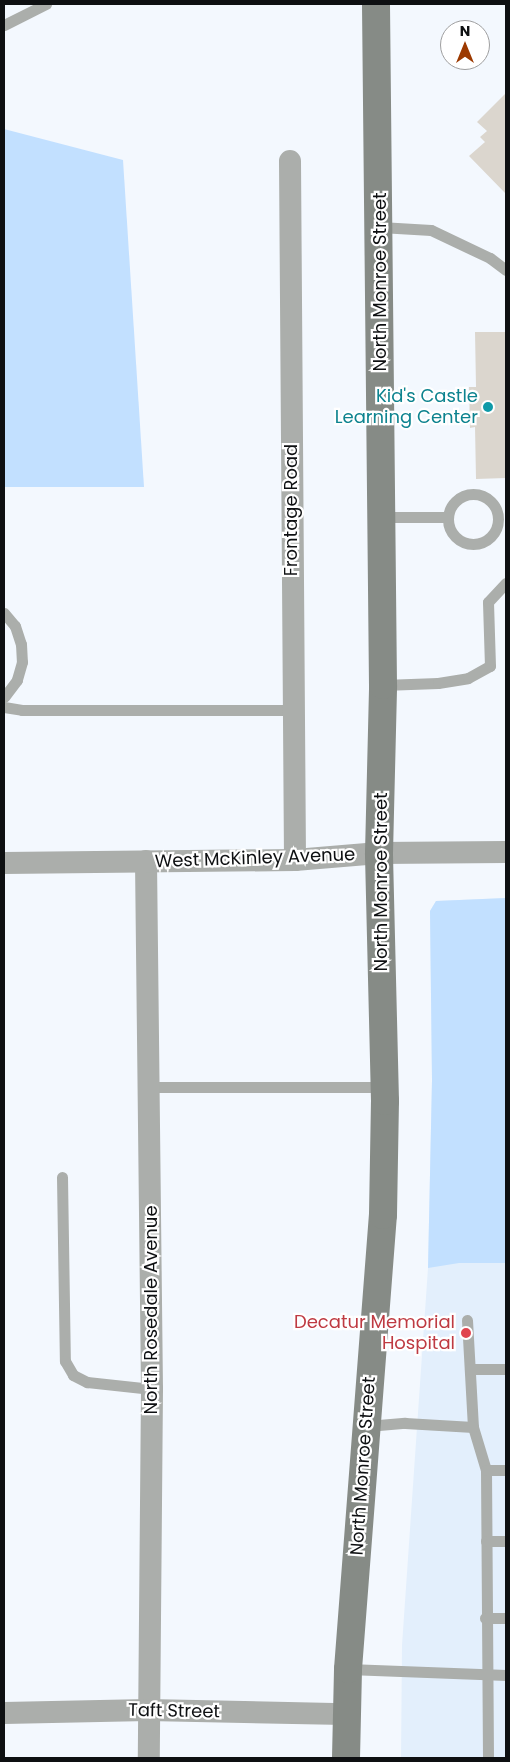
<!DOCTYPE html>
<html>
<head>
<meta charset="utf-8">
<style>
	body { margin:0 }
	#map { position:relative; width:510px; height:1762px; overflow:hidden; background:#f3f8fe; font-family:Poppins,sans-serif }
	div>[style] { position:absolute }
	.built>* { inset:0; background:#e3effc }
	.green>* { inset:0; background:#c2e0ff }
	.building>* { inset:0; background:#dbd6ce }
	.lane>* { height:11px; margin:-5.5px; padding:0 5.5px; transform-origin:5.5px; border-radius:5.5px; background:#abaeab }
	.lane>.ring { margin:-5.5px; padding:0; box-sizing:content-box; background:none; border:11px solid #abaeab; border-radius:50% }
	.street>* { height:22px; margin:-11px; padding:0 11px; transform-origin:11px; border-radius:11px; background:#abaeab }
	.secondary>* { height:28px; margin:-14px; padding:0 14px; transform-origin:14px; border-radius:14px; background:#868b86 }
	.dots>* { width:14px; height:14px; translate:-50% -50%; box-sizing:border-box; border:2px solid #fff; border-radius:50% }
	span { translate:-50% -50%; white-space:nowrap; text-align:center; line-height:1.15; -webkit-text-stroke:4.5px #fff; paint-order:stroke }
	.street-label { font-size:18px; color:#0e1012 }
	.culture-label { font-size:18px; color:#0d838f }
	.right { translate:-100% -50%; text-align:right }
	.health-label { font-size:18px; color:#be3a42 }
	.frame { position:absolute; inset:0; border:5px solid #0e1012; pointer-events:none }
	.north { position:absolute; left:440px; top:20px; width:50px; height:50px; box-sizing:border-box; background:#fff; border:1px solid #9f9fa0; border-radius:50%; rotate:0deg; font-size:14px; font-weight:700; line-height:20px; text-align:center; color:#0e1012 }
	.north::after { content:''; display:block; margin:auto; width:18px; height:22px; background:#9c3900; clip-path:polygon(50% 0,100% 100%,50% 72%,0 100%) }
</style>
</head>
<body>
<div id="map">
	<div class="built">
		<div style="clip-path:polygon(506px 898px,506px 1758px,401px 1758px,402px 1645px,428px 1268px,432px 1080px,430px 911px,436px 901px)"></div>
	</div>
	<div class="green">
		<div style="clip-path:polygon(4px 129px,123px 160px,144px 487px,4px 487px)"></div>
		<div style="clip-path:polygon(506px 898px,506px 1263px,459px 1263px,428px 1268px,432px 1080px,430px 911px,436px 901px)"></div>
	</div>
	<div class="building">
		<div style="clip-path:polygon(506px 93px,506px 194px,469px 156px,485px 142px,480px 137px,487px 131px,477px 122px)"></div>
		<div style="clip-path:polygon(475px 332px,506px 332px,506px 478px,476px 479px,475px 427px,470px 428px,469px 387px,476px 387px)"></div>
	</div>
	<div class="lane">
		<div style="left:4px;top:25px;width:47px;rotate:-26.6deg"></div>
		<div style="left:380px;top:227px;width:51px;rotate:3.4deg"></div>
		<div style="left:431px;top:230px;width:65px;rotate:25.4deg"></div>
		<div style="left:490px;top:258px;width:20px;rotate:37deg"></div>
		<div class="ring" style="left:448px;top:494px;width:39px;height:39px"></div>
		<div style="left:381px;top:517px;width:67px"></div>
		<div style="left:4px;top:613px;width:17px;rotate:50deg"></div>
		<div style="left:15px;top:626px;width:19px;rotate:72deg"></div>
		<div style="left:21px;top:644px;width:18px;rotate:87deg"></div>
		<div style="left:22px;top:662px;width:19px;rotate:106deg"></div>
		<div style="left:17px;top:680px;width:21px;rotate:127deg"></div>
		<div style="left:383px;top:685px;width:55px;rotate:-2.1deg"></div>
		<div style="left:438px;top:683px;width:30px;rotate:-9deg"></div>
		<div style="left:468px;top:678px;width:25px;rotate:-29deg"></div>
		<div style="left:490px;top:666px;width:64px;rotate:-91.8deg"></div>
		<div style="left:488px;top:602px;width:26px;rotate:-47deg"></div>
		<div style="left:4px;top:707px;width:18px;rotate:9deg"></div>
		<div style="left:22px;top:710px;width:270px"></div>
		<div style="left:150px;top:1087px;width:235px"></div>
		<div style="left:62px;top:1177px;width:184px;rotate:89.1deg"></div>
		<div style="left:65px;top:1361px;width:16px;rotate:60deg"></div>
		<div style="left:73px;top:1375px;width:16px;rotate:27deg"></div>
		<div style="left:87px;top:1382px;width:65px;rotate:6.1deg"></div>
		<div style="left:467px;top:1320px;width:107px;rotate:86.8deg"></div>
		<div style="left:473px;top:1427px;width:45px;rotate:73.2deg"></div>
		<div style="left:486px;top:1470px;width:288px;rotate:89.6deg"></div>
		<div style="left:470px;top:1369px;width:36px"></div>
		<div style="left:367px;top:1426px;width:38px;rotate:-5deg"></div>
		<div style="left:405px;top:1423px;width:68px;rotate:3.4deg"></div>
		<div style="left:486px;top:1470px;width:20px"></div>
		<div style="left:486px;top:1541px;width:20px"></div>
		<div style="left:485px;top:1618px;width:21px"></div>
		<div style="left:348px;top:1669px;width:158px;rotate:2.2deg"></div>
	</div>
	<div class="street">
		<div style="left:290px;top:161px;width:699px;rotate:89.59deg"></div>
		<div style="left:146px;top:861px;width:528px;rotate:89.35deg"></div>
		<div style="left:152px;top:1389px;width:369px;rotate:90.5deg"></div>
		<div style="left:4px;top:863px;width:291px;rotate:-0.6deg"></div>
		<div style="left:295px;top:860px;width:84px;rotate:-4.8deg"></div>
		<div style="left:379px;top:853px;width:127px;rotate:-0.5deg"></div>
		<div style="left:4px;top:1713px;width:144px;rotate:-1.2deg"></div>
		<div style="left:148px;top:1710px;width:197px;rotate:1.2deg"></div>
	</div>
	<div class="secondary">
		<div style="left:346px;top:1758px;width:89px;rotate:-88.7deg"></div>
		<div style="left:348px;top:1669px;width:455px;rotate:-85.6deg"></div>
		<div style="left:383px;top:1215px;width:114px;rotate:-89deg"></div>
		<div style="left:385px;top:1101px;width:248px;rotate:-91.4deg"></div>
		<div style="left:379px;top:853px;width:168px;rotate:-88.6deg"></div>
		<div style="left:383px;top:685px;width:681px;rotate:-90.59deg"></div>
	</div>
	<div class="dots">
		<div style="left:488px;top:407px;background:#0f9aa8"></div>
		<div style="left:466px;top:1333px;background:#e0444e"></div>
	</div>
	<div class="street-label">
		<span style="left:380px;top:282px;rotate:-90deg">North Monroe Street</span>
		<span style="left:291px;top:510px;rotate:-90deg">Frontage Road</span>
		<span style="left:255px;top:858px;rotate:-2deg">West McKinley Avenue</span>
		<span style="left:381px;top:882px;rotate:-90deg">North Monroe Street</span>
		<span style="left:151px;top:1310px;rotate:-90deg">North Rosedale Avenue</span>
		<span style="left:363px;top:1466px;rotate:-86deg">North Monroe Street</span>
		<span style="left:174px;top:1711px;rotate:1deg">Taft Street</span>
	</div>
	<div class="culture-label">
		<span class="right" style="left:478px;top:407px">Kid's Castle<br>Learning Center</span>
	</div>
	<div class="health-label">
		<span class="right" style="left:455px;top:1333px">Decatur Memorial<br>Hospital</span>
	</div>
	<div class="frame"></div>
	<div class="north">N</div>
</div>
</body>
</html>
